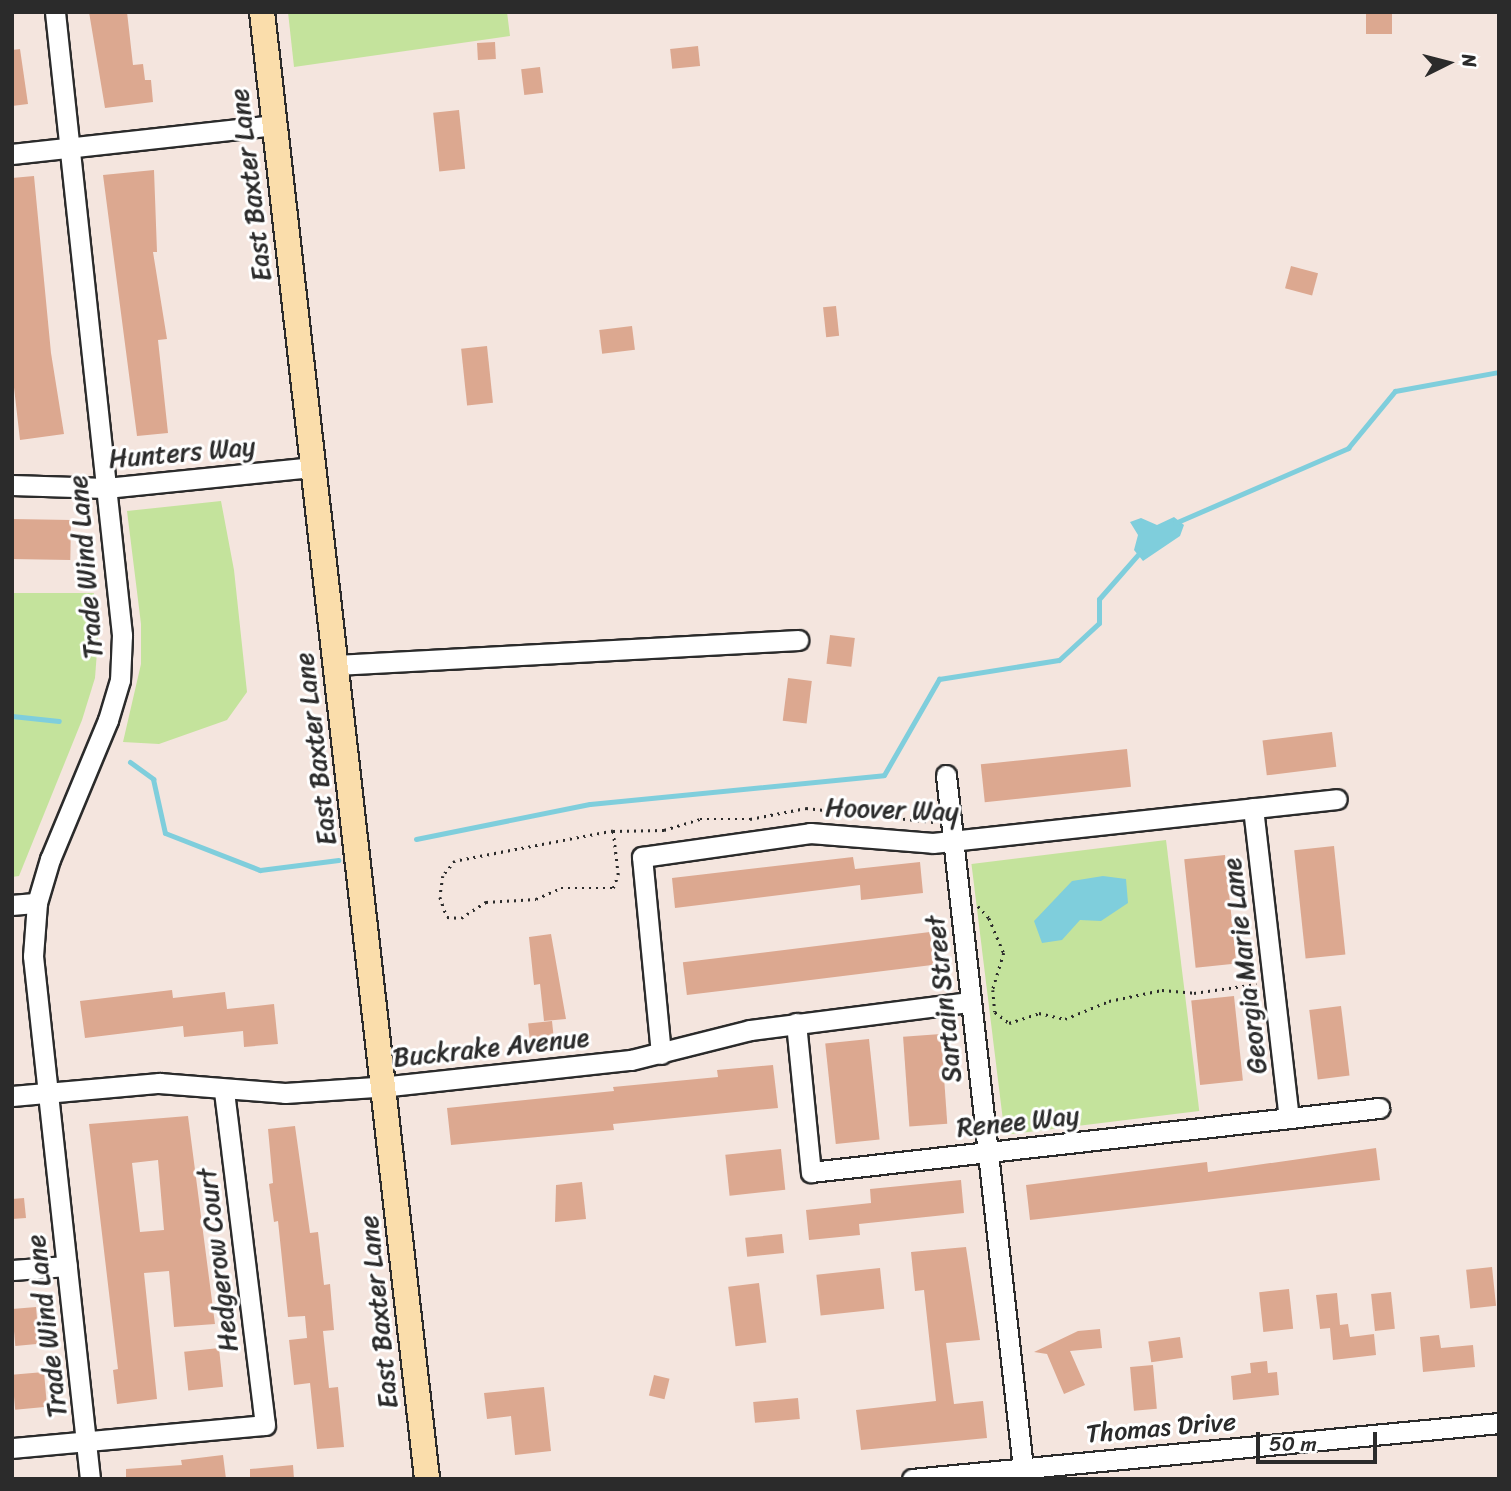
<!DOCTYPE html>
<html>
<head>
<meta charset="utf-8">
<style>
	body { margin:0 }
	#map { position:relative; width:1511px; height:1491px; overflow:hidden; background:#f4e5de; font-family:Sriracha,sans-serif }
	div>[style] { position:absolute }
	.green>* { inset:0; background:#c4e39c; transform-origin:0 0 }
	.water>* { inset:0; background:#7fcedc }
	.stream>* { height:5px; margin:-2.5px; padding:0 2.5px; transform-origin:2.5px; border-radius:2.5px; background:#7fcedc }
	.building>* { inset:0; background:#dca890; transform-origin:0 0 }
	.path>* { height:2.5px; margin-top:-1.25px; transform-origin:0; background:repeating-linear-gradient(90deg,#2b2b2b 0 2px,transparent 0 7px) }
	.roads { filter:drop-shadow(2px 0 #2b2b2b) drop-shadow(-2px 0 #2b2b2b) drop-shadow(0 2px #2b2b2b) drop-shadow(0 -2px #2b2b2b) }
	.minor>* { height:19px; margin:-9.5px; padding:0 9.5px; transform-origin:9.5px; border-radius:9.5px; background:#fff }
	.major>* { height:24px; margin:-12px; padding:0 12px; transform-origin:12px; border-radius:12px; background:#faddab }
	span { translate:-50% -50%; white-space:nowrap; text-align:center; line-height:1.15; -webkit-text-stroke:6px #fff; paint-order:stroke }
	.street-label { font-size:26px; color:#2b2b2b }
	.frame { position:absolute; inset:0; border:14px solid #2b2b2b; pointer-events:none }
	.north { position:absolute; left:1413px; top:28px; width:70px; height:70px; -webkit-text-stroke:5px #fff; paint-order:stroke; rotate:84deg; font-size:19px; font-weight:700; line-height:28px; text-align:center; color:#2b2b2b }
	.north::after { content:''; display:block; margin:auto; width:24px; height:32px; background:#2b2b2b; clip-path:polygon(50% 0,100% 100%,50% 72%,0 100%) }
	.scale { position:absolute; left:1256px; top:1432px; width:121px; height:32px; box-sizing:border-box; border:4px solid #2b2b2b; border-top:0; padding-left:9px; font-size:21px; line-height:24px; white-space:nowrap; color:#2b2b2b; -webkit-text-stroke:5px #fff; paint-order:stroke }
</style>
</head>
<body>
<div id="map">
	<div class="green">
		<div style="clip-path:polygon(288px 12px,507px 12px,510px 36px,294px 67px)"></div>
		<div style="clip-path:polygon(221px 501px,234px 570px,247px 692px,227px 720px,159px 744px,123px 742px,141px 664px,141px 624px,127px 511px)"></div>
		<div style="clip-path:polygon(12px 593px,94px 593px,98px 638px,95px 678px,82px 720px,19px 876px,12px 877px)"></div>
		<div style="left:1166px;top:840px;width:273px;height:196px;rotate:83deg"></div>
	</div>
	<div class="water">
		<div style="clip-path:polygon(1174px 517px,1184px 525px,1180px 536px,1143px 561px,1134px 550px,1138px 535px,1130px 522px,1141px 518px,1157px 525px)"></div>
		<div style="clip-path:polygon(1103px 876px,1126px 879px,1128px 903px,1101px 921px,1080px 920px,1062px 940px,1042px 943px,1034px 921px,1072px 881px)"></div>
	</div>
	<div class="stream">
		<div style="left:1175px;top:523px;width:189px;rotate:-23.4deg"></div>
		<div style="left:1348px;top:448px;width:74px;rotate:-50.5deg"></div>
		<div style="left:1395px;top:391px;width:106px;rotate:-10.4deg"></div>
		<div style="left:12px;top:716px;width:47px;rotate:6.1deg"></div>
		<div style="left:130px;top:762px;width:29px;rotate:36deg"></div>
		<div style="left:153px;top:779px;width:55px;rotate:77.5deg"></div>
		<div style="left:165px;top:833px;width:102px;rotate:21.3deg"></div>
		<div style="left:260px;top:870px;width:79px;rotate:-7.3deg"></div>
		<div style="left:416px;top:839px;width:177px;rotate:-11.4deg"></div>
		<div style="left:590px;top:804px;width:295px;rotate:-5.6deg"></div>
		<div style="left:884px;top:775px;width:111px;rotate:-60.2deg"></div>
		<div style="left:939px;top:679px;width:121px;rotate:-9deg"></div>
		<div style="left:1059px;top:660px;width:54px;rotate:-42.8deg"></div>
		<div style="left:1099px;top:623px;width:24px;rotate:-90deg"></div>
		<div style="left:1099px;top:599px;width:64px;rotate:-48.8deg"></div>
	</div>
	<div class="building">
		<div style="clip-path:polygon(89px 12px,127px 12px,133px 65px,143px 64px,145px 80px,151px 80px,153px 102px,105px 108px)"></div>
		<div style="left:1366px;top:12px;width:26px;height:22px"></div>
		<div style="left:495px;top:42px;width:17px;height:18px;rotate:87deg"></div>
		<div style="left:698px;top:46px;width:20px;height:28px;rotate:84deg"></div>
		<div style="clip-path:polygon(20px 49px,28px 104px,12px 106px,12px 50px)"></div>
		<div style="left:540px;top:67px;width:26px;height:19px;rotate:83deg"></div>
		<div style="left:459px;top:110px;width:59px;height:26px;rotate:84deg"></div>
		<div style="clip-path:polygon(154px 170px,157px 252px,153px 252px,167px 339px,158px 340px,168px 433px,137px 436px,103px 175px)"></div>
		<div style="clip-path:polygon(34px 176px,51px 353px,64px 434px,20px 440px,12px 370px,12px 178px)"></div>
		<div style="left:1291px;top:266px;width:28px;height:23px;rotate:15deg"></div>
		<div style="left:836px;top:306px;width:30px;height:13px;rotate:84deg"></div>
		<div style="left:632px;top:326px;width:24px;height:33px;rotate:83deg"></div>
		<div style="left:487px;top:346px;width:57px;height:26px;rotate:84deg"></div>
		<div style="left:71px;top:520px;width:40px;height:59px;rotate:91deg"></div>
		<div style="left:830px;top:635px;width:25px;height:29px;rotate:7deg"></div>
		<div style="left:788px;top:678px;width:24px;height:43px;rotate:7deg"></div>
		<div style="left:1332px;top:732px;width:35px;height:70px;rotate:83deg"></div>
		<div style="left:1127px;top:749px;width:38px;height:147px;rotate:84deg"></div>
		<div style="left:1334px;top:846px;width:109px;height:40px;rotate:84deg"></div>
		<div style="left:1225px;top:855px;width:109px;height:41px;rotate:84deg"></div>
		<div style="clip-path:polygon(853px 857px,855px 869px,920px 862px,923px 893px,861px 900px,860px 885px,675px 908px,672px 878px)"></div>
		<div style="left:930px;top:932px;width:33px;height:249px;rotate:83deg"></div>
		<div style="clip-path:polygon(551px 934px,566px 1019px,544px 1021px,540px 984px,534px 985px,529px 937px)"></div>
		<div style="clip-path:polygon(172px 990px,173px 998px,225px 992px,227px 1009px,274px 1004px,278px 1044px,244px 1047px,243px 1031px,184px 1037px,183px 1026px,85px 1038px,80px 1001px)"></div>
		<div style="left:1234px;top:996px;width:85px;height:43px;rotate:84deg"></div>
		<div style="left:1341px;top:1006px;width:70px;height:32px;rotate:83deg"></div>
		<div style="left:552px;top:1021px;width:19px;height:24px;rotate:84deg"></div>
		<div style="left:941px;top:1034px;width:90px;height:38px;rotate:86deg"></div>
		<div style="left:869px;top:1039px;width:101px;height:44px;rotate:84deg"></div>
		<div style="clip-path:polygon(773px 1065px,778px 1108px,613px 1124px,614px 1130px,451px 1145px,447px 1108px,614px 1091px,613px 1087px,718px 1077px,717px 1070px)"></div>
		<div style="clip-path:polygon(evenodd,188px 1116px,215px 1324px,174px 1327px,169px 1271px,144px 1273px,157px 1399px,117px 1404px,113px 1370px,118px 1369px,89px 1124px,188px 1116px,158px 1160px,164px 1230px,140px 1232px,132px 1163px,158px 1160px)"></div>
		<div style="clip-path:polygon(295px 1126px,310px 1233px,318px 1232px,324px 1285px,330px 1284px,334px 1330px,323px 1331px,329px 1388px,338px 1387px,344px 1447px,317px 1449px,310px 1383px,294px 1385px,289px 1340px,307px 1338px,305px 1316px,288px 1317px,278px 1221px,274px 1222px,269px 1184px,273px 1183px,268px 1129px)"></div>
		<div style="clip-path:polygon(1376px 1148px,1380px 1180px,1030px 1220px,1026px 1185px,1207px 1162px,1208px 1172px)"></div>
		<div style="left:781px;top:1149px;width:41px;height:56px;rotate:84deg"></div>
		<div style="clip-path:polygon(961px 1180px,964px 1213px,859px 1224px,860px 1235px,809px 1240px,806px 1210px,871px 1203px,870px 1189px)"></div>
		<div style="clip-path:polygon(582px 1182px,586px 1219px,555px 1222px,556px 1185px)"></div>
		<div style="clip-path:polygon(24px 1198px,26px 1218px,12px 1219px,12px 1199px)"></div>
		<div style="left:782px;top:1234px;width:19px;height:37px;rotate:84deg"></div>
		<div style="clip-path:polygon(966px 1247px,980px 1340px,946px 1343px,954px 1404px,983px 1401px,987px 1438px,861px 1450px,856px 1410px,936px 1401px,924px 1290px,915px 1291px,911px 1252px)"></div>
		<div style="left:1492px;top:1267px;width:39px;height:26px;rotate:84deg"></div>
		<div style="left:880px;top:1268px;width:41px;height:64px;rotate:84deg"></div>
		<div style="left:759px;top:1283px;width:60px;height:31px;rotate:83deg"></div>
		<div style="left:1289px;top:1289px;width:40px;height:30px;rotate:84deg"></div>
		<div style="left:1391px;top:1292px;width:37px;height:20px;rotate:84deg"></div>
		<div style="clip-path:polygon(1337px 1293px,1340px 1325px,1348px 1324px,1350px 1337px,1374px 1334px,1376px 1355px,1333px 1360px,1330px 1328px,1320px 1329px,1316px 1295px)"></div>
		<div style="left:36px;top:1307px;width:37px;height:24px;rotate:85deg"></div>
		<div style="clip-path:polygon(1100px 1329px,1102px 1348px,1070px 1351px,1085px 1385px,1064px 1394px,1047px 1354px,1034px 1352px,1078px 1331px)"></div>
		<div style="clip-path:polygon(1439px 1335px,1441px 1348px,1473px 1345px,1475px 1367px,1423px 1372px,1420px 1337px)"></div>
		<div style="left:1180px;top:1337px;width:21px;height:32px;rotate:82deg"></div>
		<div style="left:219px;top:1348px;width:39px;height:35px;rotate:84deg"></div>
		<div style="clip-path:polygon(1267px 1361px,1268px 1373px,1277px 1372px,1279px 1395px,1233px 1400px,1231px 1376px,1251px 1373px,1250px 1363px)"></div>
		<div style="left:1153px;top:1365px;width:44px;height:23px;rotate:85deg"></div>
		<div style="left:44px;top:1372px;width:35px;height:32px;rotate:85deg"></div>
		<div style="left:654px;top:1375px;width:16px;height:21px;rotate:14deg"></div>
		<div style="clip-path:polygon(544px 1387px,551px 1451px,515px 1455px,511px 1416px,487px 1419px,484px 1393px)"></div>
		<div style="left:798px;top:1398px;width:21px;height:45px;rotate:85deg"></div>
		<div style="clip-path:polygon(223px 1455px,226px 1479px,126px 1479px,126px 1469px,182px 1465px,181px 1460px)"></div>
		<div style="clip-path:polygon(293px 1465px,294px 1479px,250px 1479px,250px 1469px)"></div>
	</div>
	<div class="path">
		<div style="left:613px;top:831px;width:161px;rotate:169.2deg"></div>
		<div style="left:455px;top:861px;width:19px;rotate:129deg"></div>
		<div style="left:443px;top:876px;width:21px;rotate:98deg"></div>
		<div style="left:440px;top:897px;width:21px;rotate:71deg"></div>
		<div style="left:447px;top:917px;width:14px;rotate:4deg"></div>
		<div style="left:461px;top:918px;width:30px;rotate:-33deg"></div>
		<div style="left:486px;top:902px;width:50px;rotate:-3.4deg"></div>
		<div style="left:536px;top:899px;width:27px;rotate:-24deg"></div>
		<div style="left:561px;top:888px;width:52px"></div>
		<div style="left:613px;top:888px;width:14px;rotate:-69deg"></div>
		<div style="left:618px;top:875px;width:44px;rotate:-96.5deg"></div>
		<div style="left:613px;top:831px;width:51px;rotate:-1.1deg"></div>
		<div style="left:664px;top:830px;width:38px;rotate:-17deg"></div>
		<div style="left:700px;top:819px;width:50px"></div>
		<div style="left:750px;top:819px;width:57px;rotate:-11.1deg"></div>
		<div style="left:806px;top:808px;width:128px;rotate:6.3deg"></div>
		<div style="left:978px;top:906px;width:16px;rotate:47deg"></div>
		<div style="left:989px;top:918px;width:38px;rotate:67deg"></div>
		<div style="left:1004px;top:953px;width:39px;rotate:107deg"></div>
		<div style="left:993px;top:990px;width:22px;rotate:85deg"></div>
		<div style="left:995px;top:1012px;width:18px;rotate:38deg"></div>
		<div style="left:1009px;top:1023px;width:32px;rotate:-18deg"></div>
		<div style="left:1039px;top:1013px;width:27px;rotate:13deg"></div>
		<div style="left:1065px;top:1019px;width:48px;rotate:-22.2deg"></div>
		<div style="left:1109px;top:1001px;width:54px;rotate:-11.7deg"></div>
		<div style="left:1162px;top:990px;width:32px;rotate:5deg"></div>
		<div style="left:1194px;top:993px;width:63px;rotate:-8.3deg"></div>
	</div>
	<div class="roads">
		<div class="minor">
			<div style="left:55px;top:12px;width:627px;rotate:83.86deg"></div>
			<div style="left:122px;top:635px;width:45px;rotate:92.5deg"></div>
			<div style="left:120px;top:680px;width:42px;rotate:106.7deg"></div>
			<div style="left:108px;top:720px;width:151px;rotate:112.6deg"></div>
			<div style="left:50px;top:859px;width:46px;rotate:106.5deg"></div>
			<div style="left:37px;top:903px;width:53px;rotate:94.3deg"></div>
			<div style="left:33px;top:956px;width:526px;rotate:83.78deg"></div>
			<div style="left:12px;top:154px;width:264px;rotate:-6.3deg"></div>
			<div style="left:12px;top:485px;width:94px;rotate:1.8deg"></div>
			<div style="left:106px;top:488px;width:209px;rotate:-5.8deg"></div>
			<div style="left:336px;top:665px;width:463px;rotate:-3.1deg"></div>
			<div style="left:946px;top:775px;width:697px;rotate:83.66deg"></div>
			<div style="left:1253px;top:808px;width:312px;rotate:83.4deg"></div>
			<div style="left:12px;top:905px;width:25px;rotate:-5deg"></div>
			<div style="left:796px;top:1023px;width:150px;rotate:84.3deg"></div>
			<div style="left:811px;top:1172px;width:572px;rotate:-6.43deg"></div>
			<div style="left:661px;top:1054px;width:198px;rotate:-95.5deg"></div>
			<div style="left:642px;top:857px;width:170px;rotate:-8.1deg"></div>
			<div style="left:810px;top:833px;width:123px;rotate:4.6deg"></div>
			<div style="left:933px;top:843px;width:406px;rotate:-6.2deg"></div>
			<div style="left:12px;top:1096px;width:148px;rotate:-5.1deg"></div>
			<div style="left:159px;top:1083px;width:126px;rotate:4.5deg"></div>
			<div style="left:285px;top:1093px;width:105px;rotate:-3.8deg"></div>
			<div style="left:390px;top:1086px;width:242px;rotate:-6.2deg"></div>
			<div style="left:631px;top:1060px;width:123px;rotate:-14.1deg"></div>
			<div style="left:750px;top:1030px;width:222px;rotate:-7.3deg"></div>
			<div style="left:12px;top:1270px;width:55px;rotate:-4.2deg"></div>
			<div style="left:12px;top:1448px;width:254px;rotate:-5.2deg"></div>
			<div style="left:265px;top:1425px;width:338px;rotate:-97deg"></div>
			<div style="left:912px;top:1479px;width:590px;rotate:-5.45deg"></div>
		</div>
		<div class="major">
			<div style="left:262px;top:12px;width:1476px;rotate:83.58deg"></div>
		</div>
	</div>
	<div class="street-label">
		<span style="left:251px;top:185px;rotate:-97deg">East Baxter Lane</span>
		<span style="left:182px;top:453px;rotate:-5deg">Hunters Way</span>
		<span style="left:86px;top:567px;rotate:-95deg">Trade Wind Lane</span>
		<span style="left:316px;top:749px;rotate:-97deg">East Baxter Lane</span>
		<span style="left:892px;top:810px;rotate:2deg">Hoover Way</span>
		<span style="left:1245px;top:966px;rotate:-97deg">Georgia Marie Lane</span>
		<span style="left:944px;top:999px;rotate:-96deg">Sartain Street</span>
		<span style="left:491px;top:1048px;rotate:-6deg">Buckrake Avenue</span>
		<span style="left:1018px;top:1122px;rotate:-6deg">Renee Way</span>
		<span style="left:218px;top:1260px;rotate:-97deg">Hedgerow Court</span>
		<span style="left:379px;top:1312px;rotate:-96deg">East Baxter Lane</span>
		<span style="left:47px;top:1326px;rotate:-97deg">Trade Wind Lane</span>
		<span style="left:1161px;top:1428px;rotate:-5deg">Thomas Drive</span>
	</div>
	<div class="frame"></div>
	<div class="north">N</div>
	<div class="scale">50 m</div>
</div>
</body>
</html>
